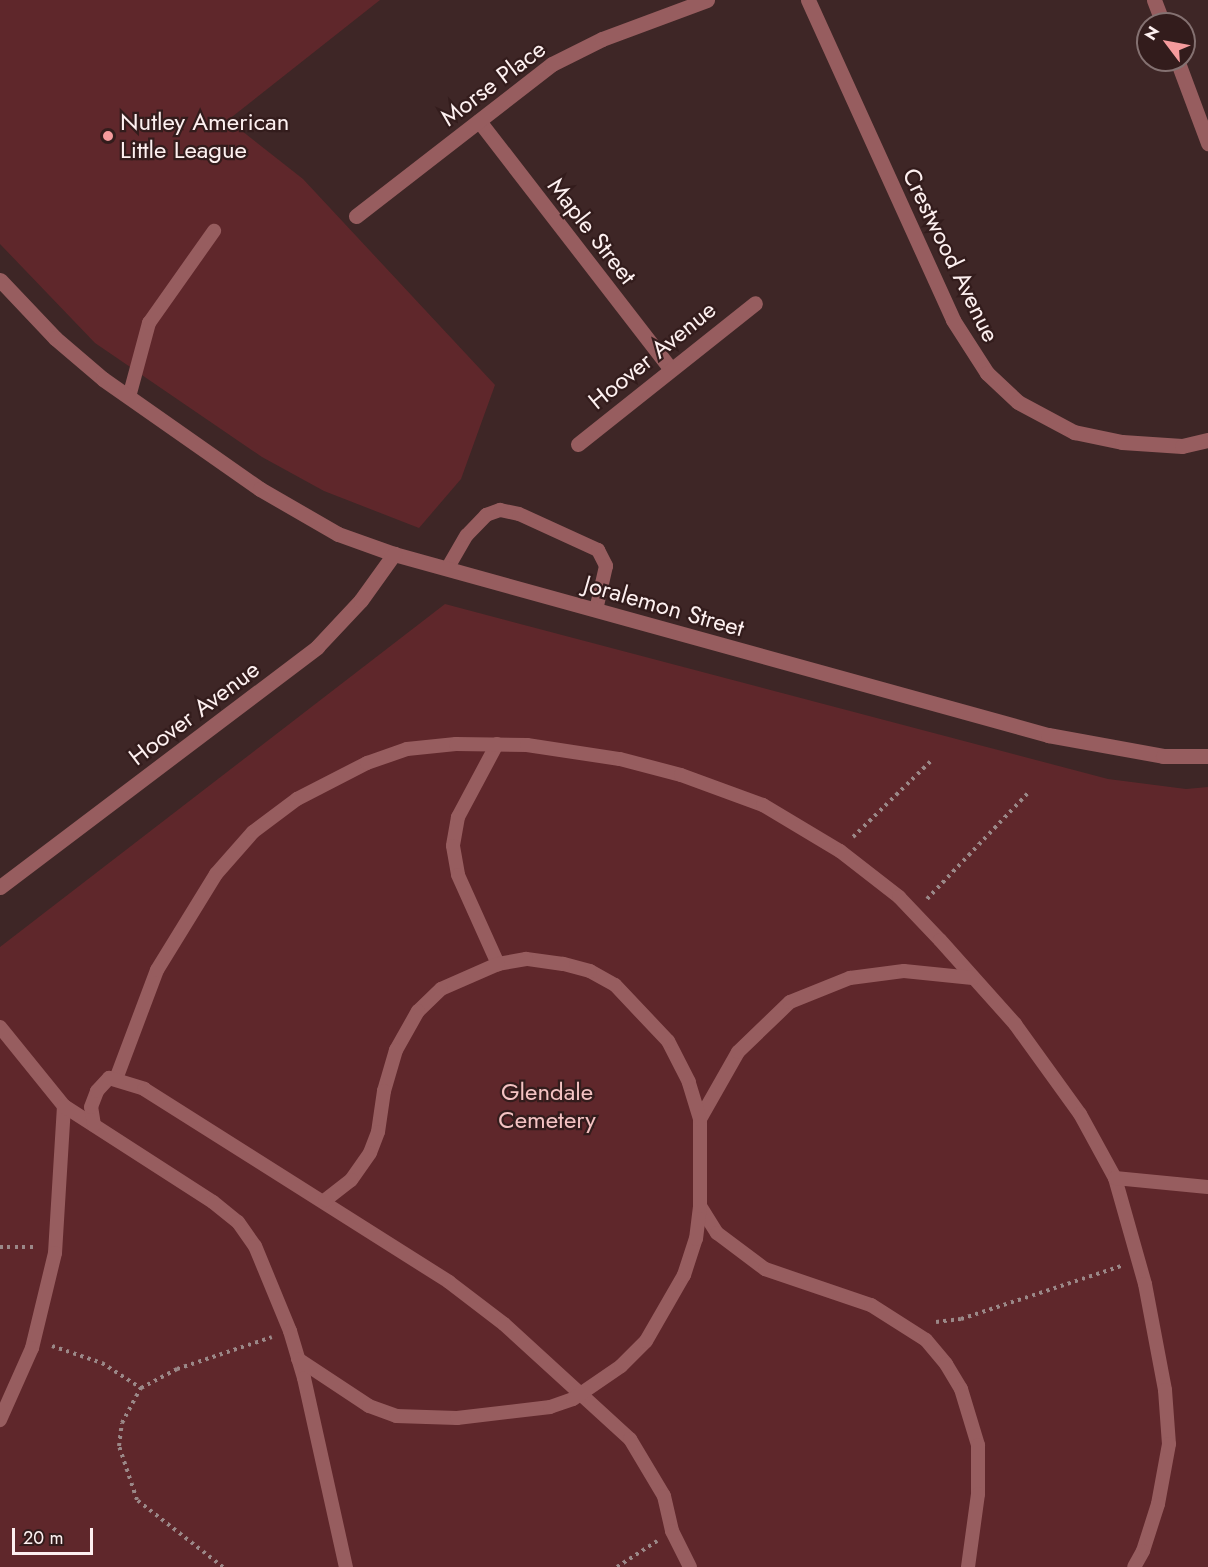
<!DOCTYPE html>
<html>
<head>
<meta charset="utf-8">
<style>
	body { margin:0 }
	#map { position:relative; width:1208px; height:1567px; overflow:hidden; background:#3e2626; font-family:Jost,sans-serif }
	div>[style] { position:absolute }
	.green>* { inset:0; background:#5f272b }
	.path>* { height:4px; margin-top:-2px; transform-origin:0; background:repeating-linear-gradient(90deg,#9b8888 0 3px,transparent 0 7.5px) }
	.service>* { height:14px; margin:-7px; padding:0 7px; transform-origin:7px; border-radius:7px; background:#975d5f }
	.minor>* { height:15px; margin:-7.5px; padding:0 7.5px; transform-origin:7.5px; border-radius:7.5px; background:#975d5f }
	.tertiary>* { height:15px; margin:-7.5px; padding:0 7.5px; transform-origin:7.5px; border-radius:7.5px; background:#975d5f }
	.dots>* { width:16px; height:16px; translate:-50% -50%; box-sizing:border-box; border:3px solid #331c1c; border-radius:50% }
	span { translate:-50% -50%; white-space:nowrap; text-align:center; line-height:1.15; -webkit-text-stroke:4.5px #331c1c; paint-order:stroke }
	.street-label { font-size:24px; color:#fdf0f0 }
	.poi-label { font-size:24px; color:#fdf0f0 }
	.left { translate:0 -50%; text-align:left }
	.park-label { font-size:24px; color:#f4c3c3 }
	.north { position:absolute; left:1136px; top:12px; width:60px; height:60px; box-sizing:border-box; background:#331c1c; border:2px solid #847171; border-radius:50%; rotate:302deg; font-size:16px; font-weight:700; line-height:24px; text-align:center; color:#fdf0f0 }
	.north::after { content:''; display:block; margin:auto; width:21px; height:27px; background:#f59b9d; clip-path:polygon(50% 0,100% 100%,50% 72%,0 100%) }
	.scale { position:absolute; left:12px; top:1528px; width:81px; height:27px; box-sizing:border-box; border:3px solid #fdf0f0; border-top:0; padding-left:8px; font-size:18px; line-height:21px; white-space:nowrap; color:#fdf0f0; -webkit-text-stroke:4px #331c1c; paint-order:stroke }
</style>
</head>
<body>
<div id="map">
	<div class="green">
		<div style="clip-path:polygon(0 0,380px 0,228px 120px,303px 179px,495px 385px,461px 479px,419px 528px,324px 491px,262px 457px,95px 343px,0 244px)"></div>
		<div style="clip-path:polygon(445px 604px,1108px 779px,1186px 789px,1208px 787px,1208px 1567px,0 1567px,0 947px)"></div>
	</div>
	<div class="path">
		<div style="left:853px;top:837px;width:110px;rotate:-44.3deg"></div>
		<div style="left:927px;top:899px;width:149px;rotate:-46.4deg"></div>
		<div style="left:0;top:1247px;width:36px"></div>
		<div style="left:936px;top:1322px;width:25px;rotate:-7deg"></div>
		<div style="left:961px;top:1319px;width:169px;rotate:-18.3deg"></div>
		<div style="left:52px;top:1346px;width:53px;rotate:18.8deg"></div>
		<div style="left:102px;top:1363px;width:46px;rotate:32.7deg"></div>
		<div style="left:223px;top:1567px;width:109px;rotate:-142.1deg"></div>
		<div style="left:137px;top:1500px;width:57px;rotate:-108.4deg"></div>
		<div style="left:119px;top:1446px;width:23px;rotate:-83deg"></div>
		<div style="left:122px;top:1423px;width:40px;rotate:-62deg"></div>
		<div style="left:141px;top:1388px;width:41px;rotate:-27.8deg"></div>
		<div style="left:177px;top:1369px;width:100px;rotate:-18.6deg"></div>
		<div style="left:617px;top:1567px;width:48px;rotate:-33deg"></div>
	</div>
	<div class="service">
		<div style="left:129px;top:397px;width:77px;rotate:-74.9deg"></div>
		<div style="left:149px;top:323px;width:113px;rotate:-54.8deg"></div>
		<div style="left:447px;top:569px;width:39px;rotate:-60deg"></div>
		<div style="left:467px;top:535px;width:28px;rotate:-46deg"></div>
		<div style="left:486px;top:515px;width:15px;rotate:-20deg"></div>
		<div style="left:500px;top:510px;width:19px;rotate:12deg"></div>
		<div style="left:519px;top:514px;width:87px;rotate:24.5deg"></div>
		<div style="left:598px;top:550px;width:18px;rotate:63deg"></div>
		<div style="left:606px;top:566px;width:45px;rotate:102.8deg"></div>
		<div style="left:497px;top:744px;width:83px;rotate:118.1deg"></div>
		<div style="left:458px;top:817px;width:29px;rotate:100deg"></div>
		<div style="left:453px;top:846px;width:29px;rotate:80deg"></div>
		<div style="left:458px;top:875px;width:98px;rotate:65.8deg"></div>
		<div style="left:0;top:1027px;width:102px;rotate:51deg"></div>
		<div style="left:64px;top:1106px;width:147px;rotate:93.5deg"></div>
		<div style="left:55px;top:1253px;width:98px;rotate:103.6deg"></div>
		<div style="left:32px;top:1348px;width:79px;rotate:114deg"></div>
		<div style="left:116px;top:1079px;width:116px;rotate:-69.4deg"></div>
		<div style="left:157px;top:970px;width:113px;rotate:-58.4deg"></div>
		<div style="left:216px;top:874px;width:56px;rotate:-48.6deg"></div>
		<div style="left:253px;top:832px;width:55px;rotate:-36.9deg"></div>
		<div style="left:297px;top:799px;width:79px;rotate:-27.2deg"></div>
		<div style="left:367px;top:763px;width:42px;rotate:-19.3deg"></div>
		<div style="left:407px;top:749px;width:49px;rotate:-5.8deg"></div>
		<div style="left:456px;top:744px;width:71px;rotate:0.8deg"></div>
		<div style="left:527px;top:745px;width:94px;rotate:8.6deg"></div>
		<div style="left:620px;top:759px;width:63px;rotate:14.7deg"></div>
		<div style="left:681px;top:775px;width:87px;rotate:20.1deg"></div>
		<div style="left:763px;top:805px;width:90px;rotate:30.9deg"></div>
		<div style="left:840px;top:851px;width:75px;rotate:37.9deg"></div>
		<div style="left:899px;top:897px;width:59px;rotate:46.4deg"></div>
		<div style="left:940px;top:940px;width:113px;rotate:48.2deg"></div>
		<div style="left:1015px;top:1024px;width:111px;rotate:54.2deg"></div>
		<div style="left:1080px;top:1114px;width:73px;rotate:61.3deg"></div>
		<div style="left:1115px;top:1178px;width:110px;rotate:74.2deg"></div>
		<div style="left:1145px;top:1284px;width:108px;rotate:79.3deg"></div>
		<div style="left:1165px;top:1390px;width:54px;rotate:85.8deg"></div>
		<div style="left:1169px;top:1444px;width:61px;rotate:100.4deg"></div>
		<div style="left:1158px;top:1504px;width:49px;rotate:107.7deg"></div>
		<div style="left:1143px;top:1551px;width:18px;rotate:119deg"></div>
		<div style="left:64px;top:1106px;width:177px;rotate:32.8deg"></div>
		<div style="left:213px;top:1202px;width:32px;rotate:39deg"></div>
		<div style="left:238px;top:1222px;width:29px;rotate:55deg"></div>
		<div style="left:255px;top:1246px;width:92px;rotate:67.6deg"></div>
		<div style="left:290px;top:1331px;width:49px;rotate:73.4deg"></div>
		<div style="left:304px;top:1378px;width:194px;rotate:77.5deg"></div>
		<div style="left:700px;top:1119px;width:77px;rotate:-60.4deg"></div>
		<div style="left:738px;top:1052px;width:72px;rotate:-43.9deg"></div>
		<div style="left:790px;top:1002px;width:65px;rotate:-21.8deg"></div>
		<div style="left:850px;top:978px;width:54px;rotate:-7.4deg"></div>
		<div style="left:904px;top:971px;width:69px;rotate:5.8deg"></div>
		<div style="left:94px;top:1125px;width:18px;rotate:-99deg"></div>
		<div style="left:91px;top:1107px;width:17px;rotate:-69deg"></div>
		<div style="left:97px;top:1091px;width:18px;rotate:-47deg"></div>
		<div style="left:109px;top:1078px;width:37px;rotate:17deg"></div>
		<div style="left:144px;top:1089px;width:361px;rotate:32.3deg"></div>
		<div style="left:449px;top:1282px;width:69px;rotate:37.4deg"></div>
		<div style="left:504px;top:1324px;width:171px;rotate:42.4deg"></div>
		<div style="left:630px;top:1439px;width:66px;rotate:59.2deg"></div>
		<div style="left:664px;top:1496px;width:36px;rotate:77deg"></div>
		<div style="left:672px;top:1531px;width:40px;rotate:63.4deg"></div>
		<div style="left:1115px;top:1178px;width:93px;rotate:5.5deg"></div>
		<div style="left:700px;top:1206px;width:32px;rotate:58deg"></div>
		<div style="left:717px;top:1233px;width:60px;rotate:36.9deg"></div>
		<div style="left:765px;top:1269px;width:112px;rotate:18.8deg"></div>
		<div style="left:871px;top:1305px;width:65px;rotate:32.5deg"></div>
		<div style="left:926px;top:1340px;width:31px;rotate:50deg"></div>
		<div style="left:946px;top:1364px;width:29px;rotate:59deg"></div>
		<div style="left:961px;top:1389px;width:59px;rotate:73.1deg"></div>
		<div style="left:978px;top:1445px;width:49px;rotate:90deg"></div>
		<div style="left:978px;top:1494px;width:74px;rotate:97.8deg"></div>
		<div style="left:298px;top:1359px;width:85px;rotate:33.5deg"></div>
		<div style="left:369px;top:1406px;width:29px;rotate:20deg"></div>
		<div style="left:396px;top:1416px;width:61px;rotate:1.9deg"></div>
		<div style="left:457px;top:1418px;width:94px;rotate:-6.7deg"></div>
		<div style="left:550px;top:1407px;width:24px;rotate:-19deg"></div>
		<div style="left:573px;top:1399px;width:58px;rotate:-34.5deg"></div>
		<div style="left:621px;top:1366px;width:35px;rotate:-45deg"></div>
		<div style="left:646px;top:1341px;width:76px;rotate:-60.1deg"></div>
		<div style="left:684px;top:1275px;width:38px;rotate:-72deg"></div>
		<div style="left:696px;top:1239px;width:33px;rotate:-83deg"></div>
		<div style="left:700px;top:1206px;width:87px;rotate:-90deg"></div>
		<div style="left:700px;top:1119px;width:39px;rotate:-107deg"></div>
		<div style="left:689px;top:1082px;width:46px;rotate:-117.1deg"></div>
		<div style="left:668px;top:1041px;width:77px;rotate:-133.4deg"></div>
		<div style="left:615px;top:985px;width:29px;rotate:-151deg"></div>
		<div style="left:590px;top:971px;width:28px;rotate:-165deg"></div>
		<div style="left:563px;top:964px;width:37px;rotate:-172deg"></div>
		<div style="left:526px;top:959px;width:28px;rotate:170deg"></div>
		<div style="left:498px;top:964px;width:62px;rotate:156.3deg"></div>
		<div style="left:441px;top:989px;width:32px;rotate:136deg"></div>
		<div style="left:418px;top:1011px;width:45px;rotate:119.4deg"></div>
		<div style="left:396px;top:1050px;width:43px;rotate:106.3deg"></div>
		<div style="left:384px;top:1091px;width:41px;rotate:98.3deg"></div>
		<div style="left:378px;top:1132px;width:22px;rotate:111deg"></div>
		<div style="left:370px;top:1153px;width:33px;rotate:125deg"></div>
		<div style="left:351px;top:1180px;width:33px;rotate:142deg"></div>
	</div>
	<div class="minor">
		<div style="left:808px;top:0;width:351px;rotate:65.6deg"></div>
		<div style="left:953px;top:320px;width:63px;rotate:57.3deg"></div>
		<div style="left:987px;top:373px;width:42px;rotate:43.1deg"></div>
		<div style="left:1018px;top:402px;width:64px;rotate:28.2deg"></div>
		<div style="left:1074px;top:432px;width:49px;rotate:11.8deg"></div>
		<div style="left:1122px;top:442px;width:60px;rotate:3.8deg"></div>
		<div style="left:1182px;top:446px;width:27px;rotate:-13deg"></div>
		<div style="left:1154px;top:0;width:26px;rotate:69deg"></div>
		<div style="left:1177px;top:60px;width:89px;rotate:69.5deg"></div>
		<div style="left:479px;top:121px;width:312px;rotate:52.3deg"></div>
		<div style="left:356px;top:216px;width:248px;rotate:-37.8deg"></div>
		<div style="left:552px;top:64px;width:56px;rotate:-26.6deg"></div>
		<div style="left:602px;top:39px;width:112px;rotate:-20.4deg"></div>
		<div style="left:578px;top:444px;width:226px;rotate:-38.5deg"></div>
	</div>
	<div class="tertiary">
		<div style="left:0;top:280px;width:80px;rotate:46.5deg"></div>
		<div style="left:55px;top:338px;width:63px;rotate:40.5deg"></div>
		<div style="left:103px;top:379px;width:192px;rotate:35deg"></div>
		<div style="left:260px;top:489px;width:90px;rotate:30deg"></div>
		<div style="left:338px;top:534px;width:59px;rotate:19.7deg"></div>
		<div style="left:394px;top:554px;width:679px;rotate:15.47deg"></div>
		<div style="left:1048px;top:735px;width:117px;rotate:10.3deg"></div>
		<div style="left:1163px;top:756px;width:45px"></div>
		<div style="left:0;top:887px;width:398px;rotate:-37.1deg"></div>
		<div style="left:317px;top:647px;width:64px;rotate:-46.9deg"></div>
		<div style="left:361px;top:600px;width:57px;rotate:-54.3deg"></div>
	</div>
	<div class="dots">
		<div style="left:108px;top:136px;background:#f59b9d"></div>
	</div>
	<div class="street-label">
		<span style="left:493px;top:83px;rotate:-37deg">Morse Place</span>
		<span style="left:592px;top:231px;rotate:52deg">Maple Street</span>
		<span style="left:951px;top:255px;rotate:64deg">Crestwood Avenue</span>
		<span style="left:652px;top:355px;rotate:-39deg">Hoover Avenue</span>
		<span style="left:664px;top:606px;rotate:16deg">Joralemon Street</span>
		<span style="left:194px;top:713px;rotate:-37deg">Hoover Avenue</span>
	</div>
	<div class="poi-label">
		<span class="left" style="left:120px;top:136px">Nutley American<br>Little League</span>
	</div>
	<div class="park-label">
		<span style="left:547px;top:1106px">Glendale<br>Cemetery</span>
	</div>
	<div class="north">N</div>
	<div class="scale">20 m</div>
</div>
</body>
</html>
